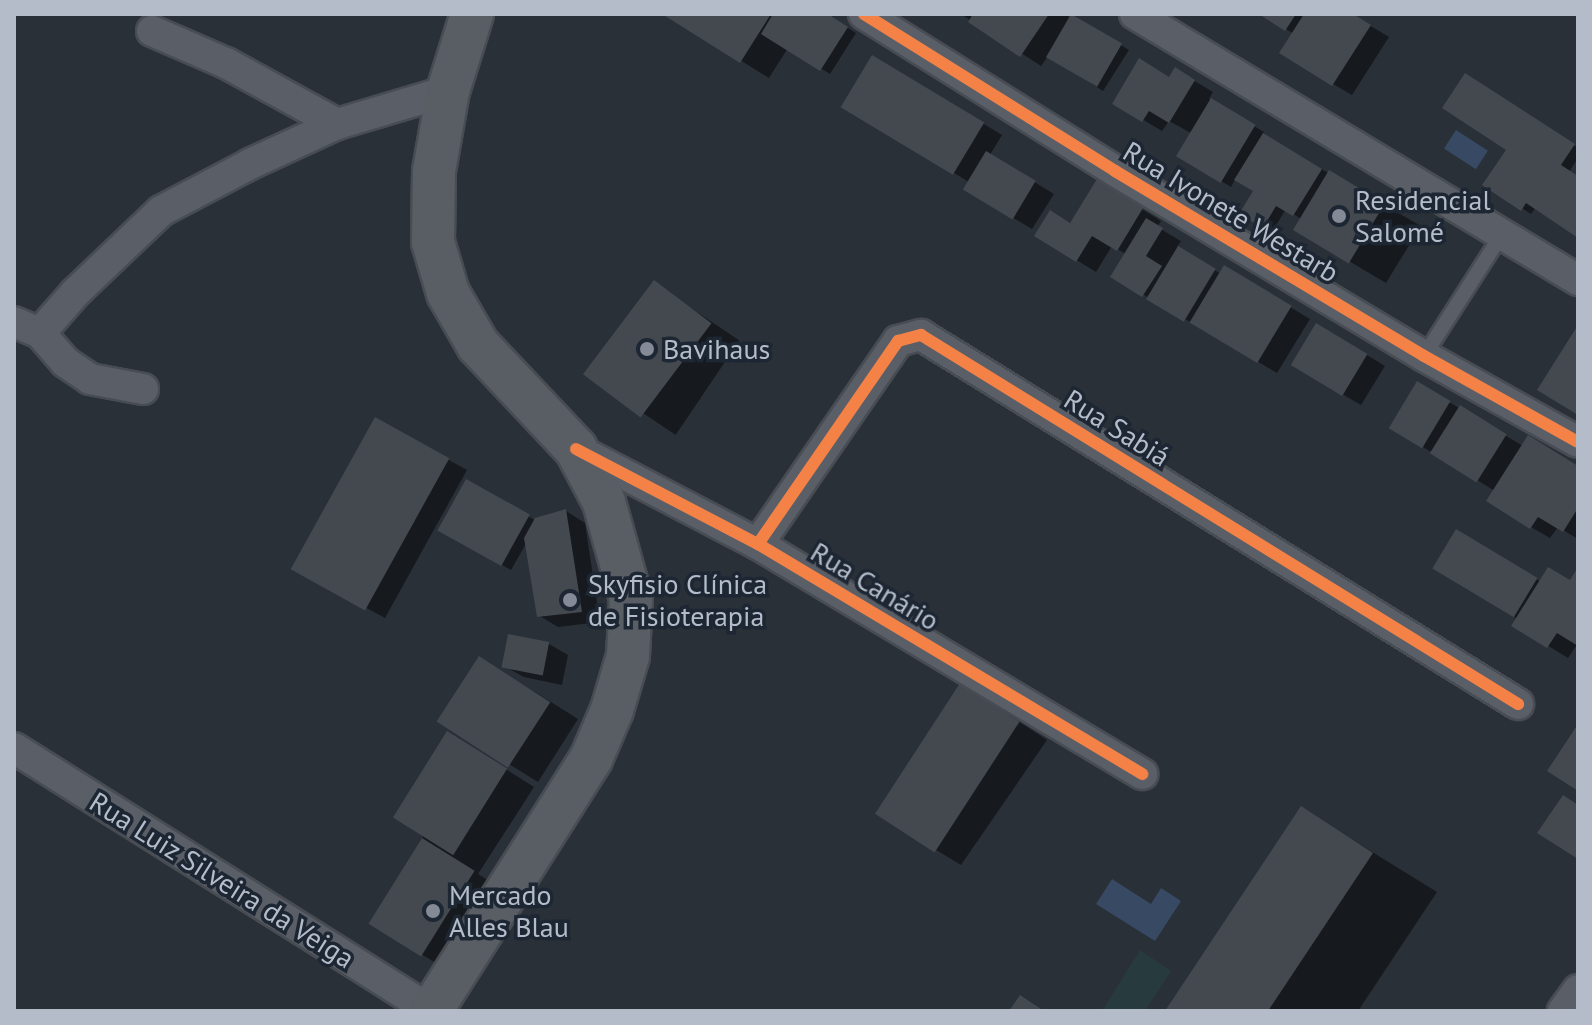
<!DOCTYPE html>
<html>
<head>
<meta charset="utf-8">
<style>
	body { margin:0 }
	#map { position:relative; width:1592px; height:1025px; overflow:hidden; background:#2a3038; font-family:"PT Sans",sans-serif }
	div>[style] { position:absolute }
	.green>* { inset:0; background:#273a3e }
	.water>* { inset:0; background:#384963; transform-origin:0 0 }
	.shadow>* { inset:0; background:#0007; transform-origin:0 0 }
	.building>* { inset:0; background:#444950; transform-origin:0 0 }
	.roads { filter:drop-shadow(2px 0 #484c53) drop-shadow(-2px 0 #484c53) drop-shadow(0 2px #484c53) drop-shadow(0 -2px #484c53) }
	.service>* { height:14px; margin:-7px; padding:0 7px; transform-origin:7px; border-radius:7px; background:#5a5e66 }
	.minor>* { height:30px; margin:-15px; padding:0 15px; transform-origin:15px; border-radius:15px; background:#5a5e66 }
	.secondary>* { height:42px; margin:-21px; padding:0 21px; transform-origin:21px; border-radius:21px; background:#595d64 }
	.cycleway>* { height:12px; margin:-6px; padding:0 6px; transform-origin:6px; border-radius:6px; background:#f48246 }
	.dots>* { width:22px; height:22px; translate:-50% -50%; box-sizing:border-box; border:4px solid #1d2633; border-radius:50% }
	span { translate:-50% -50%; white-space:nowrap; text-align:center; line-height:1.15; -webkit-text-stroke:7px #1d2633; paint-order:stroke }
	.poi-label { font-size:28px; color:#b4bcc9 }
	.left { translate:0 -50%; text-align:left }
	.street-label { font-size:28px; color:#b4bcc9 }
	.frame { position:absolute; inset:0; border:16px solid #b4bcc9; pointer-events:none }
</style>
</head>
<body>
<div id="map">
	<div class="green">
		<div style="clip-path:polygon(1140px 950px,1171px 971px,1145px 1011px,1102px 1011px)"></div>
	</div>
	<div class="water">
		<div style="left:1456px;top:130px;width:38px;height:22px;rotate:33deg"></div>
		<div style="clip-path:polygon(1112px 879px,1151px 904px,1161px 888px,1181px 901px,1155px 941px,1096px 904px)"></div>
	</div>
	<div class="shadow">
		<div style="clip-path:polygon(666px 14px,826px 14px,856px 33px,830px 74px,788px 48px,769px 78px)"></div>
		<div style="clip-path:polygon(961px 14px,1065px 14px,1071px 18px,1073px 15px,1129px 50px,1103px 91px,1048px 56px,1041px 66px)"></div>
		<div style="clip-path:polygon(1262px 14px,1351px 14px,1389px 37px,1352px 95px,1333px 84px,1294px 34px)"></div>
		<div style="clip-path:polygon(873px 57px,1002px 135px,990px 155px,1054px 194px,1032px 229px,965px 189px,969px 182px,843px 106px)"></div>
		<div style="clip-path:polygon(1176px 70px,1213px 92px,1209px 99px,1264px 132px,1262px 135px,1421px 226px,1386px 283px,1295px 229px,1301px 219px,1286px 209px,1272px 232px,1242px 213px,1255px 191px,1236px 178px,1231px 187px,1178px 155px,1191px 133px,1169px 121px,1162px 131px,1115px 103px,1170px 79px)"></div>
		<div style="clip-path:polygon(1475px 81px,1578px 148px,1578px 158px,1569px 172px,1578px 178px,1578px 235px,1536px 207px,1531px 214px,1485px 184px,1508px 149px)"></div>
		<div style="clip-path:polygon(1116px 193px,1161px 221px,1157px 227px,1181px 241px,1177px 247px,1221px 274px,1225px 268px,1310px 319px,1277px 373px,1112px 276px,1126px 254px,1112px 246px,1096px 272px,1036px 235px,1071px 225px)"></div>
		<div style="left:654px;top:283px;width:103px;height:114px;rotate:34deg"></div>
		<div style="clip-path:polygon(1336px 336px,1385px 366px,1361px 405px,1342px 394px)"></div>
		<div style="clip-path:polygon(1417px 383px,1523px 446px,1578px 467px,1578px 539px,1558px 527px,1550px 538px,1531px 527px,1489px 501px,1495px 491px,1390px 427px)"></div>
		<div style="clip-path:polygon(376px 420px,467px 470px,385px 618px,313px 579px)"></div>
		<div style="clip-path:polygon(466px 482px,535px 520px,566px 511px,585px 523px,600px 622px,558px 627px,538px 615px,527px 542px,511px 570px,440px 530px)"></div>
		<div style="clip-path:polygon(1476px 542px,1541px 582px,1571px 583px,1578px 571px,1578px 643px,1568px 658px,1514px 625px,1517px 619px,1434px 568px)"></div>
		<div style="clip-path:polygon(549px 644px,568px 655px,562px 685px,524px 677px,504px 666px)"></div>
		<div style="clip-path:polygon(508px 675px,578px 719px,538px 782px,439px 721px)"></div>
		<div style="clip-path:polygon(989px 702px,1047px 740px,961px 865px,933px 848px)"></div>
		<div style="clip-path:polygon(476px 750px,534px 787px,478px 874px,502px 889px,449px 971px,370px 923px)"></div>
		<div style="clip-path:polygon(1301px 808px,1437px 892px,1358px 1011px,1167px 1011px)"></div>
	</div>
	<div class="building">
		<div style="clip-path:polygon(662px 14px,771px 14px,740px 63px)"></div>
		<div style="clip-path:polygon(773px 14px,828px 14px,848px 27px,820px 71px,761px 34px)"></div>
		<div style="clip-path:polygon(973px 14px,1049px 14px,1020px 57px,968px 22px)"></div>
		<div style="left:1071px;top:14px;width:59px;height:50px;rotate:30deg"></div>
		<div style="clip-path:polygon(1259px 14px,1296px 14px,1285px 31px)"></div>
		<div style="clip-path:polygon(1304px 14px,1353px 14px,1371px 25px,1332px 86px,1279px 53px)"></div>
		<div style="left:872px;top:55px;width:131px;height:61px;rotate:31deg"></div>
		<div style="clip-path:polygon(1139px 58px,1169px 77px,1175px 67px,1195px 80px,1169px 123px,1149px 111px,1142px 122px,1112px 104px)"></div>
		<div style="clip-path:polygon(1465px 73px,1575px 144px,1561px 165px,1578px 176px,1578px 238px,1526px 203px,1521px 211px,1482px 185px,1506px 150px,1442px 108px)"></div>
		<div style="left:1211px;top:98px;width:52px;height:68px;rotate:31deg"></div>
		<div style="clip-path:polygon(1263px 133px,1322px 169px,1293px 216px,1276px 206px,1263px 228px,1239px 214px,1253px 191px,1234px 180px)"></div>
		<div style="left:986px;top:151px;width:58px;height:45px;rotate:31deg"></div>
		<div style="left:1329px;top:170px;width:65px;height:70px;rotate:31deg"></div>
		<div style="clip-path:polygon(1097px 179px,1143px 208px,1117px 251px,1092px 236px,1076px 262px,1034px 236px,1050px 210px,1070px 223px)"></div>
		<div style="clip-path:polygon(1146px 218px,1163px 228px,1146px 256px,1162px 266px,1142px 297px,1110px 277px)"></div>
		<div style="left:1178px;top:246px;width:44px;height:62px;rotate:31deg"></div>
		<div style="left:1224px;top:265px;width:79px;height:67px;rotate:31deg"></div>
		<div style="left:654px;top:280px;width:72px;height:118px;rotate:37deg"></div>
		<div style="left:1316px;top:323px;width:60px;height:49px;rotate:31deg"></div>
		<div style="clip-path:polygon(1578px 325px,1578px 415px,1537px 390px)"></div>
		<div style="left:1417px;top:381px;width:39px;height:55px;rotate:31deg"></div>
		<div style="left:1460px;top:405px;width:55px;height:57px;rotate:32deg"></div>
		<div style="left:375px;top:417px;width:85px;height:174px;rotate:29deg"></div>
		<div style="clip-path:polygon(1528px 435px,1578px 466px,1578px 508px,1563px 532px,1538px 517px,1530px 529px,1486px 501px)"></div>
		<div style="left:466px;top:479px;width:73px;height:59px;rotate:29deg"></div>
		<div style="clip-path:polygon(566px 509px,582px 612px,537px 617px,524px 538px,535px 518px)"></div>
		<div style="left:1456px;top:529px;width:95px;height:46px;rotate:31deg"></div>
		<div style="clip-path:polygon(1548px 567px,1570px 580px,1578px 567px,1578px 646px,1557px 633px,1547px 648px,1511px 626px)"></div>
		<div style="left:508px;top:634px;width:42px;height:34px;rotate:11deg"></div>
		<div style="left:479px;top:656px;width:85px;height:78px;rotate:33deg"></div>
		<div style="left:960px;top:683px;width:71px;height:156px;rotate:33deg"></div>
		<div style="clip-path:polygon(1578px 724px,1578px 791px,1547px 771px)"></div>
		<div style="left:447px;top:731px;width:71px;height:102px;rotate:32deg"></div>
		<div style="clip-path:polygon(1563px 795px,1578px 805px,1578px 859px,1537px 833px)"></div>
		<div style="clip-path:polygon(1301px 806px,1373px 853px,1268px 1011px,1165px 1011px)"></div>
		<div style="left:422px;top:838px;width:62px;height:101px;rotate:32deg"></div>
		<div style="clip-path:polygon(1020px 995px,1044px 1011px,1009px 1011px)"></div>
	</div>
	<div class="roads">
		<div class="service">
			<div style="left:1424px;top:356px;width:145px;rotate:-57.4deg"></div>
		</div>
		<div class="minor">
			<div style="left:864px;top:14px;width:296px;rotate:32deg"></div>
			<div style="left:1115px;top:171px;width:360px;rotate:30.9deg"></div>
			<div style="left:1424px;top:356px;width:176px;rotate:29.2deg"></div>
			<div style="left:1135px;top:14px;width:517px;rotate:30.98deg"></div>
			<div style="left:152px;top:31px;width:81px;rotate:23.4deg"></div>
			<div style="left:226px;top:63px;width:127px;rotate:28.8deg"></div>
			<div style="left:14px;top:322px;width:28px;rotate:23deg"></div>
			<div style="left:40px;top:333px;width:53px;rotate:-48.8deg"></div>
			<div style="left:75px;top:293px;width:119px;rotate:-43.6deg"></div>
			<div style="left:161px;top:211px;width:101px;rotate:-27.8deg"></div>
			<div style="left:250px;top:164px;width:96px;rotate:-24.7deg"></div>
			<div style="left:337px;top:124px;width:116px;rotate:-16.6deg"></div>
			<div style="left:40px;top:333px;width:38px;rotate:49deg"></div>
			<div style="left:65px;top:362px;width:30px;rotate:34deg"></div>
			<div style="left:90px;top:379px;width:54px;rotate:10.7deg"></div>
			<div style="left:576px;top:449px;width:205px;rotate:27.6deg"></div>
			<div style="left:758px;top:544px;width:448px;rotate:30.9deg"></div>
			<div style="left:758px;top:544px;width:247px;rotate:-55.4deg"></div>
			<div style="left:898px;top:341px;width:24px;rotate:-15deg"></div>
			<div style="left:921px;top:335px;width:702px;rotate:31.72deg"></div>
			<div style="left:14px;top:748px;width:493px;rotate:32.2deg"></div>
			<div style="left:1563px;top:1011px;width:26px;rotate:-54deg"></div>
		</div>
		<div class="secondary">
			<div style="left:431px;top:1011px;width:299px;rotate:-57.6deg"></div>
			<div style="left:591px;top:759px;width:53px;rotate:-66.8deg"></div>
			<div style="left:612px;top:710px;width:56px;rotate:-73.5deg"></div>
			<div style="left:628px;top:656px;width:57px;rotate:-87deg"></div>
			<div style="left:631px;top:599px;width:101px;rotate:-105.6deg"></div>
			<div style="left:604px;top:502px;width:60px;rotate:-117.8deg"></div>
			<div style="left:576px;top:449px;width:143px;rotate:-133.3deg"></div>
			<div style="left:478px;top:345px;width:60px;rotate:-120deg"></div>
			<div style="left:448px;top:293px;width:53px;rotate:-106.4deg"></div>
			<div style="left:433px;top:242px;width:71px;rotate:-89.2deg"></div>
			<div style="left:434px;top:171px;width:81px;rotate:-80.1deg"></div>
			<div style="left:448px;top:91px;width:81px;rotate:-72.7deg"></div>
		</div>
	</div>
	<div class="cycleway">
		<div style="left:864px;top:14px;width:296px;rotate:32deg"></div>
		<div style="left:1115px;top:171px;width:360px;rotate:30.9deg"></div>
		<div style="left:1424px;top:356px;width:176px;rotate:29.2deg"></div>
		<div style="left:576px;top:449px;width:205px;rotate:27.6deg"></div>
		<div style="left:758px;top:544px;width:448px;rotate:30.9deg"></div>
		<div style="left:758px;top:544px;width:247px;rotate:-55.4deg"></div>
		<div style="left:898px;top:341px;width:24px;rotate:-15deg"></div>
		<div style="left:921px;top:335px;width:702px;rotate:31.72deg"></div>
	</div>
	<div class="dots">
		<div style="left:1339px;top:216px;background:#848b96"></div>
		<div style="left:647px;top:349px;background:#848b96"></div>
		<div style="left:570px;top:600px;background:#848b96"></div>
		<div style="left:433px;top:911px;background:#848b96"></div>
	</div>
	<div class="poi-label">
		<span class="left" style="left:1355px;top:216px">Residencial<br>Salomé</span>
		<span class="left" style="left:663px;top:349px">Bavihaus</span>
		<span class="left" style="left:588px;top:600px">Skyfisio Clínica<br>de Fisioterapia</span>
		<span class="left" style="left:449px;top:911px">Mercado<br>Alles Blau</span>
	</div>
	<div class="street-label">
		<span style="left:1231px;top:212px;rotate:31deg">Rua Ivonete Westarb</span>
		<span style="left:1117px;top:428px;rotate:32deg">Rua Sabiá</span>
		<span style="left:875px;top:586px;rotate:31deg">Rua Canário</span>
		<span style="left:222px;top:880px;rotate:32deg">Rua Luiz Silveira da Veiga</span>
	</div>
	<div class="frame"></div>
</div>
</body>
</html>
